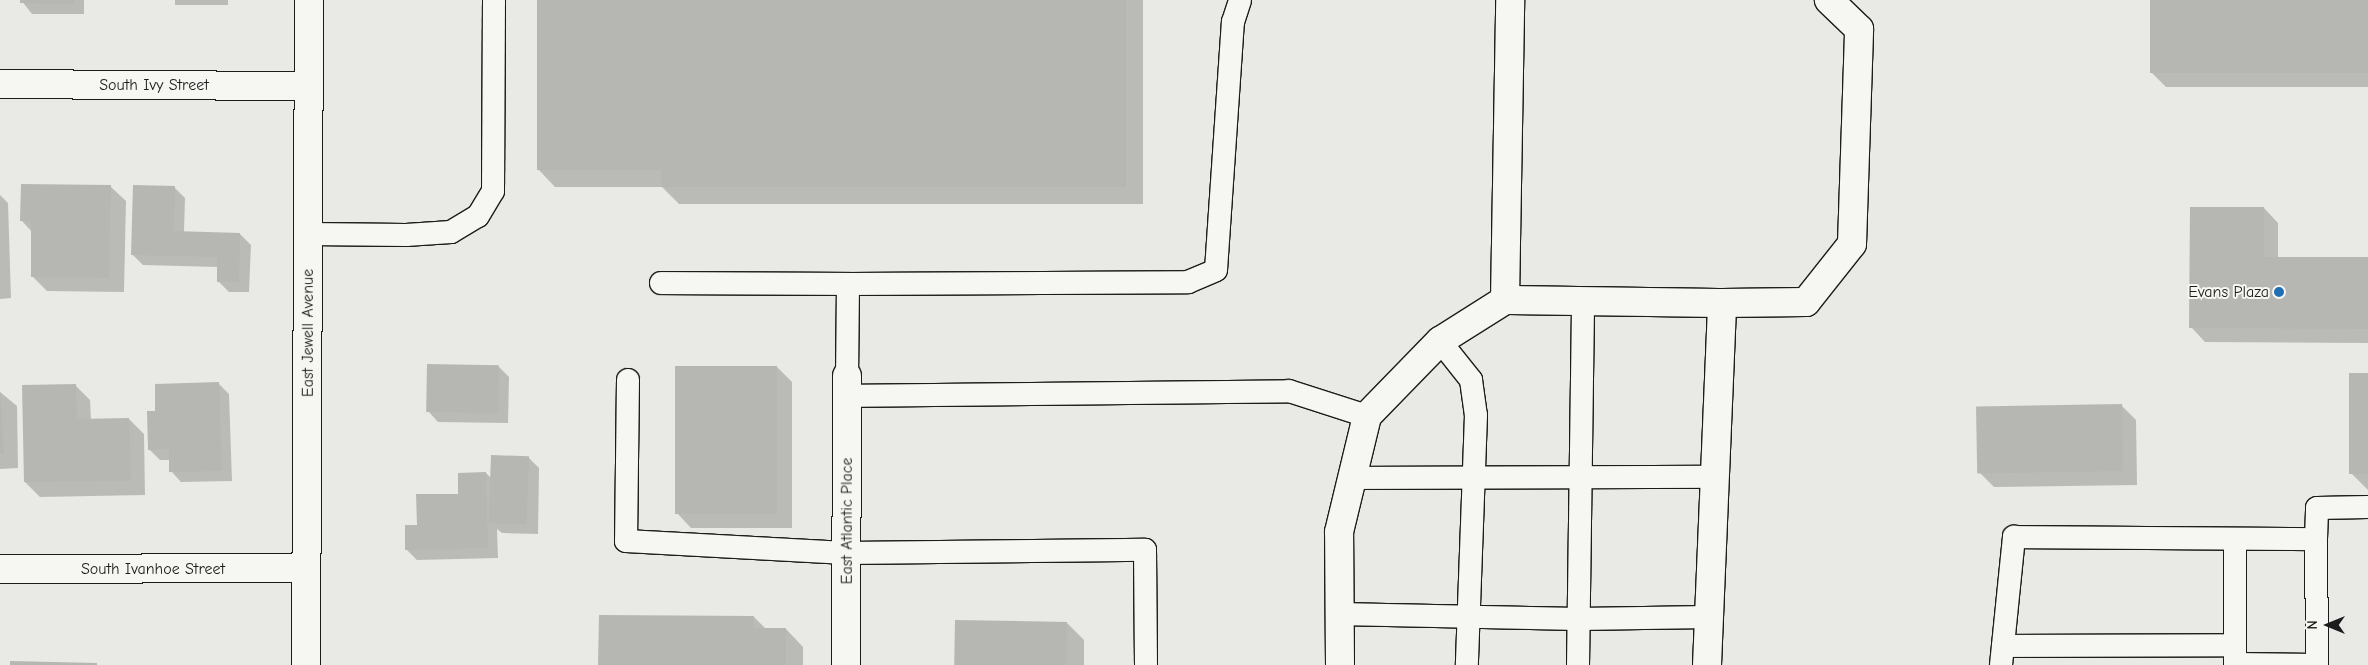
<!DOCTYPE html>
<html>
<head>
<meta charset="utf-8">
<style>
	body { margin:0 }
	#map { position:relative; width:2368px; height:665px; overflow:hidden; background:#e9e9e5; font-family:"Comic Neue",sans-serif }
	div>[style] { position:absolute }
	.shadow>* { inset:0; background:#0003; transform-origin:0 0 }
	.building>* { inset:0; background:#b6b6b3; transform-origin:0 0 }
	.roads { filter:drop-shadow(1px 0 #1c1c1c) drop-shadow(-1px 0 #1c1c1c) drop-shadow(0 1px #1c1c1c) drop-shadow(0 -1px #1c1c1c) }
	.service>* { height:22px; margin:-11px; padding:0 11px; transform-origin:11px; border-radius:11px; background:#f6f6f2 }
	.minor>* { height:28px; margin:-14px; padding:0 14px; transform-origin:14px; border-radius:14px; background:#f6f6f2 }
	.tertiary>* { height:28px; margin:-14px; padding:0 14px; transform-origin:14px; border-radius:14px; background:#f6f6f2 }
	.dots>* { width:14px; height:14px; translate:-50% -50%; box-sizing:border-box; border:2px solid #f6f6f2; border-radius:50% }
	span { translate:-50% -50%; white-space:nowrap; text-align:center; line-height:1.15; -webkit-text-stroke:4px #f6f6f2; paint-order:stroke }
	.street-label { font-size:16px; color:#1c1c1c }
	.poi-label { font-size:16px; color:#1c1c1c }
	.right { translate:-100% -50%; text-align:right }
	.north { position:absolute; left:2303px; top:600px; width:50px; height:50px; -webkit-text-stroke:4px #f6f6f2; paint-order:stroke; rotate:270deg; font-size:14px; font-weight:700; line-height:20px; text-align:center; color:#1c1c1c }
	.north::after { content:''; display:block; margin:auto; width:18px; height:22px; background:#1c1c1c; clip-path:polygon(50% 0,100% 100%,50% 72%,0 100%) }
</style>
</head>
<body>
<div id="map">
	<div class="shadow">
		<div style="clip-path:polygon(21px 0,84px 0,84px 14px,32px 14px)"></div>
		<div style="left:175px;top:0;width:53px;height:5px"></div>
		<div style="clip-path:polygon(538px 0,1143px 0,1143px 204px,679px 204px,662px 187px,555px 187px,538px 169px)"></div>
		<div style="clip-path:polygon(2151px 0,2368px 0,2368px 87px,2166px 87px,2151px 72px)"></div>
		<div style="clip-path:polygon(111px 187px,126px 201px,124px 292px,47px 291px,32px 276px,32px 232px,22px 221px)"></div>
		<div style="clip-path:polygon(175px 188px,185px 198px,184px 232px,240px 234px,251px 245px,249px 292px,229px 292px,218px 281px,218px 267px,143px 265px,132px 254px)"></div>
		<div style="clip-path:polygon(0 195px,8px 203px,11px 298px,0 299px)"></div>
		<div style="clip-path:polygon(2264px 208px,2278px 223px,2278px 258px,2368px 258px,2368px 343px,2205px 342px,2191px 327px)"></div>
		<div style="clip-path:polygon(499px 367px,509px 377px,508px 423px,438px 422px,428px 411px)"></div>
		<div style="clip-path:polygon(777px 367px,792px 382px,792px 528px,691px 528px,677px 513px)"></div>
		<div style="clip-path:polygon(2368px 374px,2368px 490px,2351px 473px)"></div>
		<div style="clip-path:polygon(219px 384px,229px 394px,232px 481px,181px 482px,171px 471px,171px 460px,160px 460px,149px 449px,157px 412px)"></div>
		<div style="clip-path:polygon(75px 385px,90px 400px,91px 420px,129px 419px,144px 434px,145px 495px,40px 497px,25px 482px)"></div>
		<div style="clip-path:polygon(0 392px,17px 406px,18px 468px,0 469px)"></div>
		<div style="clip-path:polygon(2121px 405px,2136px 420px,2137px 485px,1994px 487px,1979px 472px)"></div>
		<div style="clip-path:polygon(528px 457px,539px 468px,538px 534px,502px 533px,497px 529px,498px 558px,417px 560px,406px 549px,418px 526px,486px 473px,492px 479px)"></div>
		<div style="clip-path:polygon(754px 617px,766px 629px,786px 629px,803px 647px,803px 665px,599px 665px)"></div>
		<div style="clip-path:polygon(1067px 623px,1084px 640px,1084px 665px,956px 665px)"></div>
	</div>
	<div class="building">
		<div style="clip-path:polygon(20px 0,74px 0,74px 4px,20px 3px)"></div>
		<div style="clip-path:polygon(537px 0,1126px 0,1126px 187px,661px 187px,661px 170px,537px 170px)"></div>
		<div style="left:2150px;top:0;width:218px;height:73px"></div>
		<div style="clip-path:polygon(21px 184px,111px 185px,109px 278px,31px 277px,31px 221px,20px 221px)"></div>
		<div style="clip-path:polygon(133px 185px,175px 186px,174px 231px,240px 233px,239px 282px,217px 282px,217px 257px,131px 255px)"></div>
		<div style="clip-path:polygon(2190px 207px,2264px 207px,2264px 257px,2368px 257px,2368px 329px,2189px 328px)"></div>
		<div style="left:427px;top:364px;width:72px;height:48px;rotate:1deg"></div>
		<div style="left:675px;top:366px;width:102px;height:148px"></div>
		<div style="left:2349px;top:373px;width:19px;height:101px"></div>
		<div style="clip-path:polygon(219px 382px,222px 471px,169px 472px,169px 449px,148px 450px,147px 411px,155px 411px,155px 384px)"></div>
		<div style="clip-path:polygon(76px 384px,77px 419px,129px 418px,131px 481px,24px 482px,22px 385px)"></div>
		<div style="clip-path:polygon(0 390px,4px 454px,0 454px)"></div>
		<div style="left:2122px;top:404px;width:67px;height:146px;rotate:89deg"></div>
		<div style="left:491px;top:455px;width:38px;height:68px;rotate:2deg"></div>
		<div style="clip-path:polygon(486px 472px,488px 548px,405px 550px,405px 525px,417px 525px,416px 494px,458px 494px,458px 473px)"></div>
		<div style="clip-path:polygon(599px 615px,754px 616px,753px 628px,786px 628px,786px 665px,598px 665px)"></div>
		<div style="left:955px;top:620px;width:112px;height:45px;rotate:1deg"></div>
		<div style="clip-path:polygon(10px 661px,97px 663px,97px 665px,10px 665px)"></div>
	</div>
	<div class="roads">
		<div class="service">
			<div style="left:308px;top:234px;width:98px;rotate:0.6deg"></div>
			<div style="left:406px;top:235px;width:45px;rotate:-3.8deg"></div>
			<div style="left:451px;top:232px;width:31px;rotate:-31deg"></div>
			<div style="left:478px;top:216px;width:29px;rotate:-59deg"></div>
			<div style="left:493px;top:191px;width:191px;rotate:-89.7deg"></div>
			<div style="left:661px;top:283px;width:187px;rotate:0.3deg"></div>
			<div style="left:848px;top:284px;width:92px;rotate:90.6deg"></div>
			<div style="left:848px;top:284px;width:340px;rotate:-0.3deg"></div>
			<div style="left:1188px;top:282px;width:30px;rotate:-23deg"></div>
			<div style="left:1216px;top:270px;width:249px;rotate:-86.1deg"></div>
			<div style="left:1233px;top:22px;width:23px;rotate:-72deg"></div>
			<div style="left:1440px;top:341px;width:50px;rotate:51.5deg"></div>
			<div style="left:1471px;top:380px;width:35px;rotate:82deg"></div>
			<div style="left:1476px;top:415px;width:250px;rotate:92.1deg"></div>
			<div style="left:628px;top:380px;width:161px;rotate:90.7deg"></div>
			<div style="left:626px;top:541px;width:220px;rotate:3.1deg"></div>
			<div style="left:846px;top:553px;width:299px;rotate:-0.6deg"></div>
			<div style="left:1145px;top:550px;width:115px;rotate:89.5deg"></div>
			<div style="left:847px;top:396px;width:442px;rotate:-0.6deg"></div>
			<div style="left:1289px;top:391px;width:82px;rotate:17.8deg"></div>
			<div style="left:1352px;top:478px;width:363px;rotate:-0.2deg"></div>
			<div style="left:2235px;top:539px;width:125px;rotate:90deg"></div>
			<div style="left:2235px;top:664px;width:82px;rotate:0.7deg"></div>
			<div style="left:2316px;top:539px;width:31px;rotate:-88deg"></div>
			<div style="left:2317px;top:508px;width:51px;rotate:-1.1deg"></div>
			<div style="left:1339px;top:614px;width:239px;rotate:1.2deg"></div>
			<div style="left:1578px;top:619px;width:131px;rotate:-0.9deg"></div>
			<div style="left:2003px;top:646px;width:232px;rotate:-0.2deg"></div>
			<div style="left:1578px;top:665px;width:364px;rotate:-89.2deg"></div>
			<div style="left:2001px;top:665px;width:129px;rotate:-84.2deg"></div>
			<div style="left:2014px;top:537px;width:302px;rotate:0.4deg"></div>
			<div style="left:2316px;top:539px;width:126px;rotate:89.5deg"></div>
		</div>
		<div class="minor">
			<div style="left:0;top:84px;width:309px;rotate:0.4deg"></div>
			<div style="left:1505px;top:300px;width:217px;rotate:0.8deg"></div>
			<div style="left:0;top:569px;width:306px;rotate:-0.2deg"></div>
			<div style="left:846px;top:665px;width:289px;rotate:-89.8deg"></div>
			<div style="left:1340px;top:665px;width:133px;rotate:-90.4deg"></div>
			<div style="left:1339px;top:532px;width:119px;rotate:-76.4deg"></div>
			<div style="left:1367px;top:416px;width:105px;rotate:-45.8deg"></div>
			<div style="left:1440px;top:341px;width:77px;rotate:-32.2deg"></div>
			<div style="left:1505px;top:300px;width:300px;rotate:-89deg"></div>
			<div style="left:1707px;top:665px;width:362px;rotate:-87.6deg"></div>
			<div style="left:1722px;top:303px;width:84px;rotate:-0.7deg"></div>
			<div style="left:1806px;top:302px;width:74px;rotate:-51.6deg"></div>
			<div style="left:1852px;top:244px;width:215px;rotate:-88.1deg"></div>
			<div style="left:1859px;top:29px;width:42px;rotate:-136deg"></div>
		</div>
		<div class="tertiary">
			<div style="left:306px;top:665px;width:665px;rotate:-89.74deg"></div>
		</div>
	</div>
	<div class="dots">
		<div style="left:2279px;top:292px;background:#1f6fb2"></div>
	</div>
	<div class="street-label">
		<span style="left:154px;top:85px">South Ivy Street</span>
		<span style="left:308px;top:333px;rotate:-90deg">East Jewell Avenue</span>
		<span style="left:847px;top:521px;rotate:-90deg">East Atlantic Place</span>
		<span style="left:153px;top:569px">South Ivanhoe Street</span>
	</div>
	<div class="poi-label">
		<span class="right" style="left:2269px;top:292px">Evans Plaza</span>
	</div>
	<div class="north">N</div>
</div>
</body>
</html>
